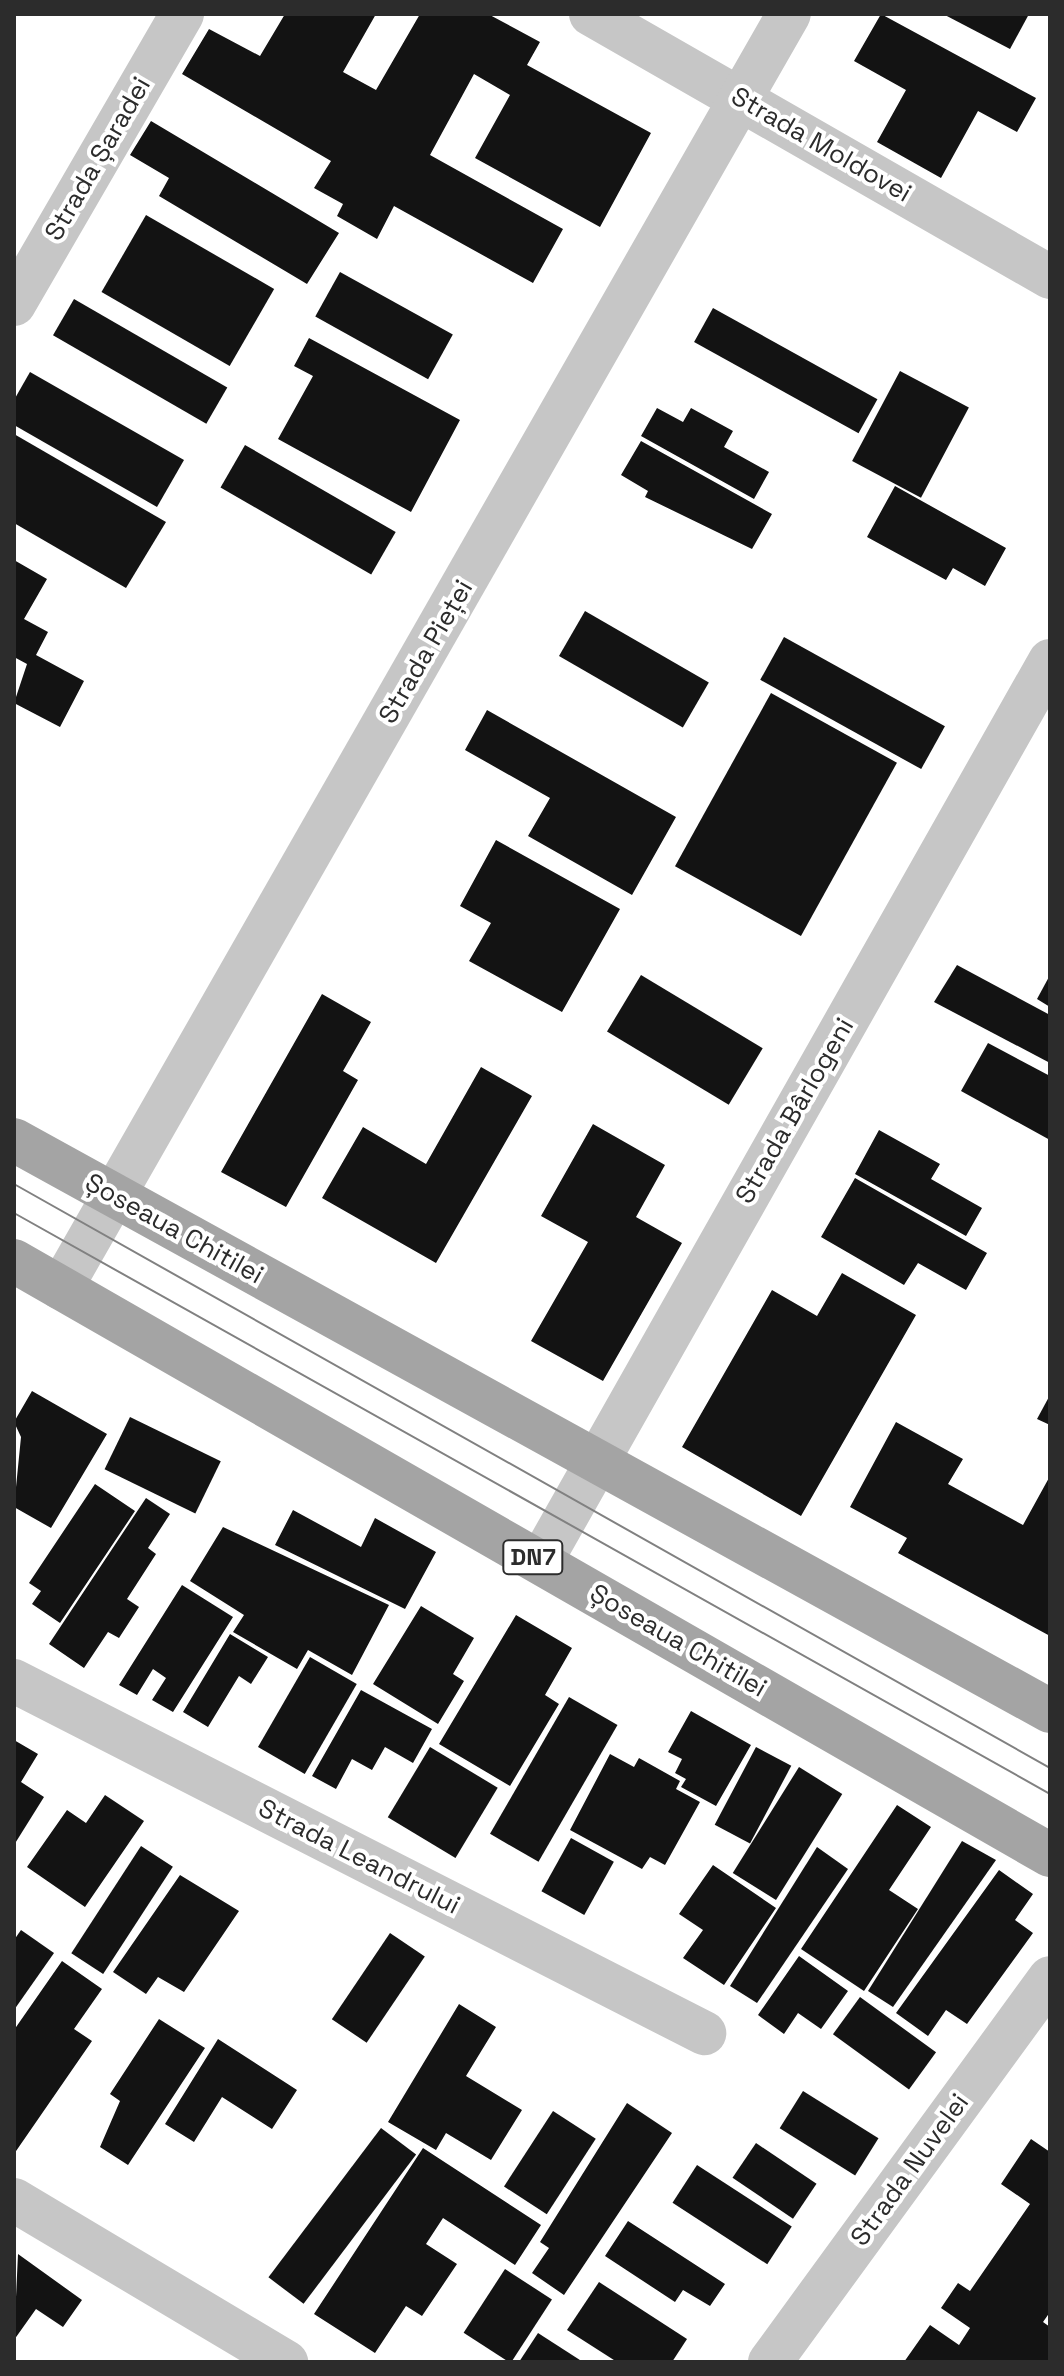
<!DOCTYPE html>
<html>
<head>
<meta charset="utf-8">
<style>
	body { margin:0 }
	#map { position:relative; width:1064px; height:2376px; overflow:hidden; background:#fff; font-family:"Space Grotesk",sans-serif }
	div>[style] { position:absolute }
	.building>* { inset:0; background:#131313; transform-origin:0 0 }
	.minor>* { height:44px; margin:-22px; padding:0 22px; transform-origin:22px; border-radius:22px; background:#c6c6c6 }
	.primary>* { height:44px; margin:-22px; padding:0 22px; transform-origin:22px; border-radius:22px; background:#a4a4a4 }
	.tram>* { height:2px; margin:-1px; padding:0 1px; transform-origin:1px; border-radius:1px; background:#818181 }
	span { translate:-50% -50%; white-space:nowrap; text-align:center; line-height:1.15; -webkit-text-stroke:8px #fff; paint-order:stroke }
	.shield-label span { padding:2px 6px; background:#fff; border:2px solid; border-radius:6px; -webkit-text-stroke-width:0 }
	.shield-label { font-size:24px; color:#2c2c2c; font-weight:700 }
	.street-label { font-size:26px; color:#2c2c2c }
	.frame { position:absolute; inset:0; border:16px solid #2c2c2c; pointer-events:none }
</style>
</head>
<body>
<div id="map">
	<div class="building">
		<div style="clip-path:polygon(285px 14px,376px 14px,343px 72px,376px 90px,420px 14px,488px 14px,540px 42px,527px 65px,651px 133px,600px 227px,475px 158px,510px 95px,474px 74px,430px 155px,563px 229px,533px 283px,394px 206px,377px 239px,337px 216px,343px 204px,314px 188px,331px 161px,182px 74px,209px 29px,260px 56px)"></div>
		<div style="clip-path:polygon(881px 14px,1036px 98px,1017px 132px,978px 111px,941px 178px,877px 142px,906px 90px,854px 61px)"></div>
		<div style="clip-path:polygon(943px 14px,1029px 14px,1010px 49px)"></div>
		<div style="clip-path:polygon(151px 121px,339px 233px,307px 284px,159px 196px,169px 178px,130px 155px)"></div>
		<div style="left:146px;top:215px;width:148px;height:89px;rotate:30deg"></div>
		<div style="left:340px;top:272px;width:129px;height:51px;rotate:29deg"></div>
		<div style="left:74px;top:299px;width:177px;height:42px;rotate:30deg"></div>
		<div style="left:713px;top:308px;width:188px;height:39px;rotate:29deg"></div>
		<div style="clip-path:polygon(309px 338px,460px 420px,411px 512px,278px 439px,313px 376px,294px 366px)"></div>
		<div style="left:900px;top:371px;width:78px;height:102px;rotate:28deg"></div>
		<div style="clip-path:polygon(30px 372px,184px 460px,157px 507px,14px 425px,14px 400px)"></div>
		<div style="clip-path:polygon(657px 408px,683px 422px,691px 408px,733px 431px,724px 447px,769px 472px,754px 499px,641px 436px)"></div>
		<div style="clip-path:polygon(14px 434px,166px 522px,126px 588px,14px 523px)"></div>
		<div style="clip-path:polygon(641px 441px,772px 514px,752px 549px,645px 497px,648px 491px,621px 475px)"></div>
		<div style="left:245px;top:445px;width:174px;height:49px;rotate:30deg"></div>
		<div style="clip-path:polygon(895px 486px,1006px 548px,985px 586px,953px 568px,946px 580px,867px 537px)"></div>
		<div style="clip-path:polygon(14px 560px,47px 579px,24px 619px,48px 632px,36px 655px,84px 681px,60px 727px,14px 703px,27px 664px,14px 657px)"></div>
		<div style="left:585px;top:611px;width:143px;height:52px;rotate:30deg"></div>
		<div style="left:784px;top:637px;width:184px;height:49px;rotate:29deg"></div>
		<div style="left:771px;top:693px;width:144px;height:198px;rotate:29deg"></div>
		<div style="clip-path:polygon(487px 710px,676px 817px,632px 895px,528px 836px,550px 798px,465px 750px)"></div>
		<div style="clip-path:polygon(496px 840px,620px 909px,562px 1012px,469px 961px,491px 923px,460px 906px)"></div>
		<div style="clip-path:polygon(957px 965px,1050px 1015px,1050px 1063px,934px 1002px)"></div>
		<div style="left:641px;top:975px;width:142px;height:66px;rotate:31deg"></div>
		<div style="clip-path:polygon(1050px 975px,1050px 1007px,1037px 999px)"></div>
		<div style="clip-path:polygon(322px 994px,371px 1022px,343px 1071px,358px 1080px,286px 1207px,221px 1172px)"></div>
		<div style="clip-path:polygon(988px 1043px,1050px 1076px,1050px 1140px,961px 1091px)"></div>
		<div style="clip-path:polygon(481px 1067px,532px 1096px,436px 1263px,322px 1198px,363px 1127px,426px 1164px)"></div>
		<div style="clip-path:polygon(593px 1124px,665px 1165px,636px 1217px,682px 1243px,603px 1381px,531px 1341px,588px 1242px,541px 1216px)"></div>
		<div style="clip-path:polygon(879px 1130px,940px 1164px,931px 1179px,982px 1208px,966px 1236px,855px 1174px)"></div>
		<div style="clip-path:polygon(855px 1178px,987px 1253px,966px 1290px,918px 1263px,904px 1285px,821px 1237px)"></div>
		<div style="clip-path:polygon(842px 1273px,916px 1315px,801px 1516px,682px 1447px,772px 1290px,817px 1316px)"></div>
		<div style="clip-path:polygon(32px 1391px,107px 1434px,51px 1528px,14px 1507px,21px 1437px,14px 1422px)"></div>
		<div style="clip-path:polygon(1050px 1395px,1050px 1425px,1037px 1419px)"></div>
		<div style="left:130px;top:1417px;width:101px;height:58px;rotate:26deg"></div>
		<div style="clip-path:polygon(896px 1422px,963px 1459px,948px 1484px,1023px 1525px,1050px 1476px,1050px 1636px,898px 1553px,907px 1538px,850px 1507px)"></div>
		<div style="clip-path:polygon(95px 1484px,135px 1511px,60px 1623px,32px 1604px,41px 1591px,29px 1583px)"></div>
		<div style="clip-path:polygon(146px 1498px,170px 1514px,148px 1548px,156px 1554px,127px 1599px,139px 1607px,119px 1638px,108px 1632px,84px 1668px,49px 1644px)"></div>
		<div style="clip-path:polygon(293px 1510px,361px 1547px,375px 1518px,436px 1552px,405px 1609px,275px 1545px)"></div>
		<div style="clip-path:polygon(223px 1527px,389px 1605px,352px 1675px,308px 1650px,297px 1669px,233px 1632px,244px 1615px,190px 1581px)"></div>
		<div style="clip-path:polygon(182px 1585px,233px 1617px,173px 1712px,152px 1700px,166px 1678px,153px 1669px,137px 1695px,119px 1685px)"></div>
		<div style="clip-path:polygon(421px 1606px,474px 1638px,453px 1674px,464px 1681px,438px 1724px,373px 1684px)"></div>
		<div style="clip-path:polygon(516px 1615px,572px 1648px,545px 1695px,559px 1704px,510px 1786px,439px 1744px)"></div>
		<div style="clip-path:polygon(230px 1634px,268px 1657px,251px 1684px,239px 1676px,208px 1727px,183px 1712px)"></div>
		<div style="left:310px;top:1657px;width:54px;height:104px;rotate:30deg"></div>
		<div style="clip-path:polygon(361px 1690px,432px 1729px,413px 1763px,385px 1747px,372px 1770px,352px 1759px,336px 1789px,312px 1776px)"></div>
		<div style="left:569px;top:1697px;width:56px;height:158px;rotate:30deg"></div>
		<div style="clip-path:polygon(691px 1711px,751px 1745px,716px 1806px,681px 1787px,686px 1779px,675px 1773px,682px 1759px,668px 1752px)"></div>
		<div style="clip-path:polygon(14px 1740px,38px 1754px,21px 1782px,44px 1797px,14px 1845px)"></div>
		<div style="left:430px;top:1747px;width:79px;height:82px;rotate:31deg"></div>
		<div style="left:756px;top:1747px;width:40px;height:88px;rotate:28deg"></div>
		<div style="clip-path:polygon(610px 1754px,634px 1767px,639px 1758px,680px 1781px,676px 1789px,700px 1802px,665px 1865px,650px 1857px,642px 1869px,570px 1830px)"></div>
		<div style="left:799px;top:1767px;width:51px;height:125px;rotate:32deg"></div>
		<div style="clip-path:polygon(105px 1795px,144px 1821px,85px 1907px,27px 1867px,67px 1810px,86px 1823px)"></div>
		<div style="clip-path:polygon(897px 1805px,931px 1827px,889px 1890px,918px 1909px,864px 1991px,801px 1949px)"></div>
		<div style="left:571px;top:1838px;width:49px;height:61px;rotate:29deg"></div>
		<div style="clip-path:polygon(962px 1841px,996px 1860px,893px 2007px,868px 1991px)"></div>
		<div style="left:141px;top:1846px;width:38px;height:128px;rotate:33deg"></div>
		<div style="clip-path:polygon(817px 1847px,848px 1869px,757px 2003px,730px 1986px)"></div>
		<div style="clip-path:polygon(713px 1865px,776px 1908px,724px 1985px,683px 1958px,703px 1930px,679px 1914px)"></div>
		<div style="clip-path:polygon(999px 1870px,1033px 1894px,1015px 1920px,1033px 1933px,967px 2024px,946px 2010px,928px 2036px,896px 2013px)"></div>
		<div style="clip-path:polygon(180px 1875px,239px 1911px,184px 1992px,158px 1977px,146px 1994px,113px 1972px)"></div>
		<div style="clip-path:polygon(21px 1930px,54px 1953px,14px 2010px,14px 1940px)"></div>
		<div style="left:390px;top:1933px;width:42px;height:104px;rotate:34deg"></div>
		<div style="clip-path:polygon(799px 1956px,848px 1991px,821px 2029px,798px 2013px,784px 2034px,758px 2015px)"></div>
		<div style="clip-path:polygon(62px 1961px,102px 1989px,74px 2029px,92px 2041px,14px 2154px,14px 2030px)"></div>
		<div style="left:860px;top:1997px;width:94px;height:46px;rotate:36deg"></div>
		<div style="clip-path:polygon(459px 2004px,496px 2027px,466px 2076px,522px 2110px,491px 2160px,446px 2133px,436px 2150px,388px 2122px)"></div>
		<div style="clip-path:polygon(159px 2019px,205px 2048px,128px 2165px,100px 2147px,120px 2101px,110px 2094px)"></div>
		<div style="clip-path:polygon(218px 2039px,297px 2090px,272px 2129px,222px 2097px,194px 2142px,165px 2124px)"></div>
		<div style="left:803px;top:2091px;width:89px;height:44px;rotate:32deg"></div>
		<div style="clip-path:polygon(627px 2103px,672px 2133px,564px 2295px,532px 2273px,549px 2248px,540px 2242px)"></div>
		<div style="left:553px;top:2111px;width:51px;height:90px;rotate:33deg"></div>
		<div style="left:381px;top:2128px;width:44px;height:187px;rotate:37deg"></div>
		<div style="clip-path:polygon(1031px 2139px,1050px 2152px,1050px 2312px,1043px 2322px,1050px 2327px,1050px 2362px,904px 2362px,930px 2325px,959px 2345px,970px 2328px,941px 2308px,958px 2283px,970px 2291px,1030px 2204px,1001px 2184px)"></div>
		<div style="left:756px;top:2143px;width:73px;height:42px;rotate:34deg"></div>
		<div style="clip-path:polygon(423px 2148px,541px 2225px,515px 2265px,443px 2218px,426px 2244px,457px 2264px,422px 2316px,406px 2306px,375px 2353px,314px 2314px)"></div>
		<div style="left:697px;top:2165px;width:113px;height:45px;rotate:33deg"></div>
		<div style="clip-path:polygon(628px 2221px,725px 2284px,710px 2306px,683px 2290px,675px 2302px,605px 2256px)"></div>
		<div style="clip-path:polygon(18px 2254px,82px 2300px,63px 2327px,36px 2309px,14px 2340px)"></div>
		<div style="left:505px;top:2269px;width:56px;height:76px;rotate:33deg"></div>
		<div style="clip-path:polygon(599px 2282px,687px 2339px,672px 2362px,617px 2362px,567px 2330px)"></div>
		<div style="clip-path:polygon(538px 2333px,583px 2362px,519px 2362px)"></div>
	</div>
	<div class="minor">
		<div style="left:591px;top:14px;width:529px;rotate:29.81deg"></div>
		<div style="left:14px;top:304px;width:335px;rotate:-59.9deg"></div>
		<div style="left:61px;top:1288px;width:1467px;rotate:-60.26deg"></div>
		<div style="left:541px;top:1561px;width:1034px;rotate:-60.51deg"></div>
		<div style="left:14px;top:1681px;width:775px;rotate:27.03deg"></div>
		<div style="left:14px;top:2200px;width:317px;rotate:30.8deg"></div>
		<div style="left:770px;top:2362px;width:475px;rotate:-53.9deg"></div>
	</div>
	<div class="primary">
		<div style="left:14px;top:1140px;width:1183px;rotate:28.86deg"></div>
		<div style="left:14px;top:1261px;width:1194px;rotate:29.83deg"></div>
	</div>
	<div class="tram">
		<div style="left:14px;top:1184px;width:1189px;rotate:29.41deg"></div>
		<div style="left:14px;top:1213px;width:1188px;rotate:29.28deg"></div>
	</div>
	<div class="shield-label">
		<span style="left:533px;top:1557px">DN7</span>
	</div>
	<div class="street-label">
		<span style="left:821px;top:145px;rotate:30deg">Strada Moldovei</span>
		<span style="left:98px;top:159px;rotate:-60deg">Strada Șaradei</span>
		<span style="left:426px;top:652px;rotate:-60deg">Strada Pieței</span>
		<span style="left:795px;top:1111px;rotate:-60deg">Strada Bârlogeni</span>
		<span style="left:174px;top:1229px;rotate:29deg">Șoseaua Chitilei</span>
		<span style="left:678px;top:1641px;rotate:30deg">Șoseaua Chitilei</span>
		<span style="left:359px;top:1857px;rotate:27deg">Strada Leandrului</span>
		<span style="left:910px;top:2170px;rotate:-54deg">Strada Nuvelei</span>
	</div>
	<div class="frame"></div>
</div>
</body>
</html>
